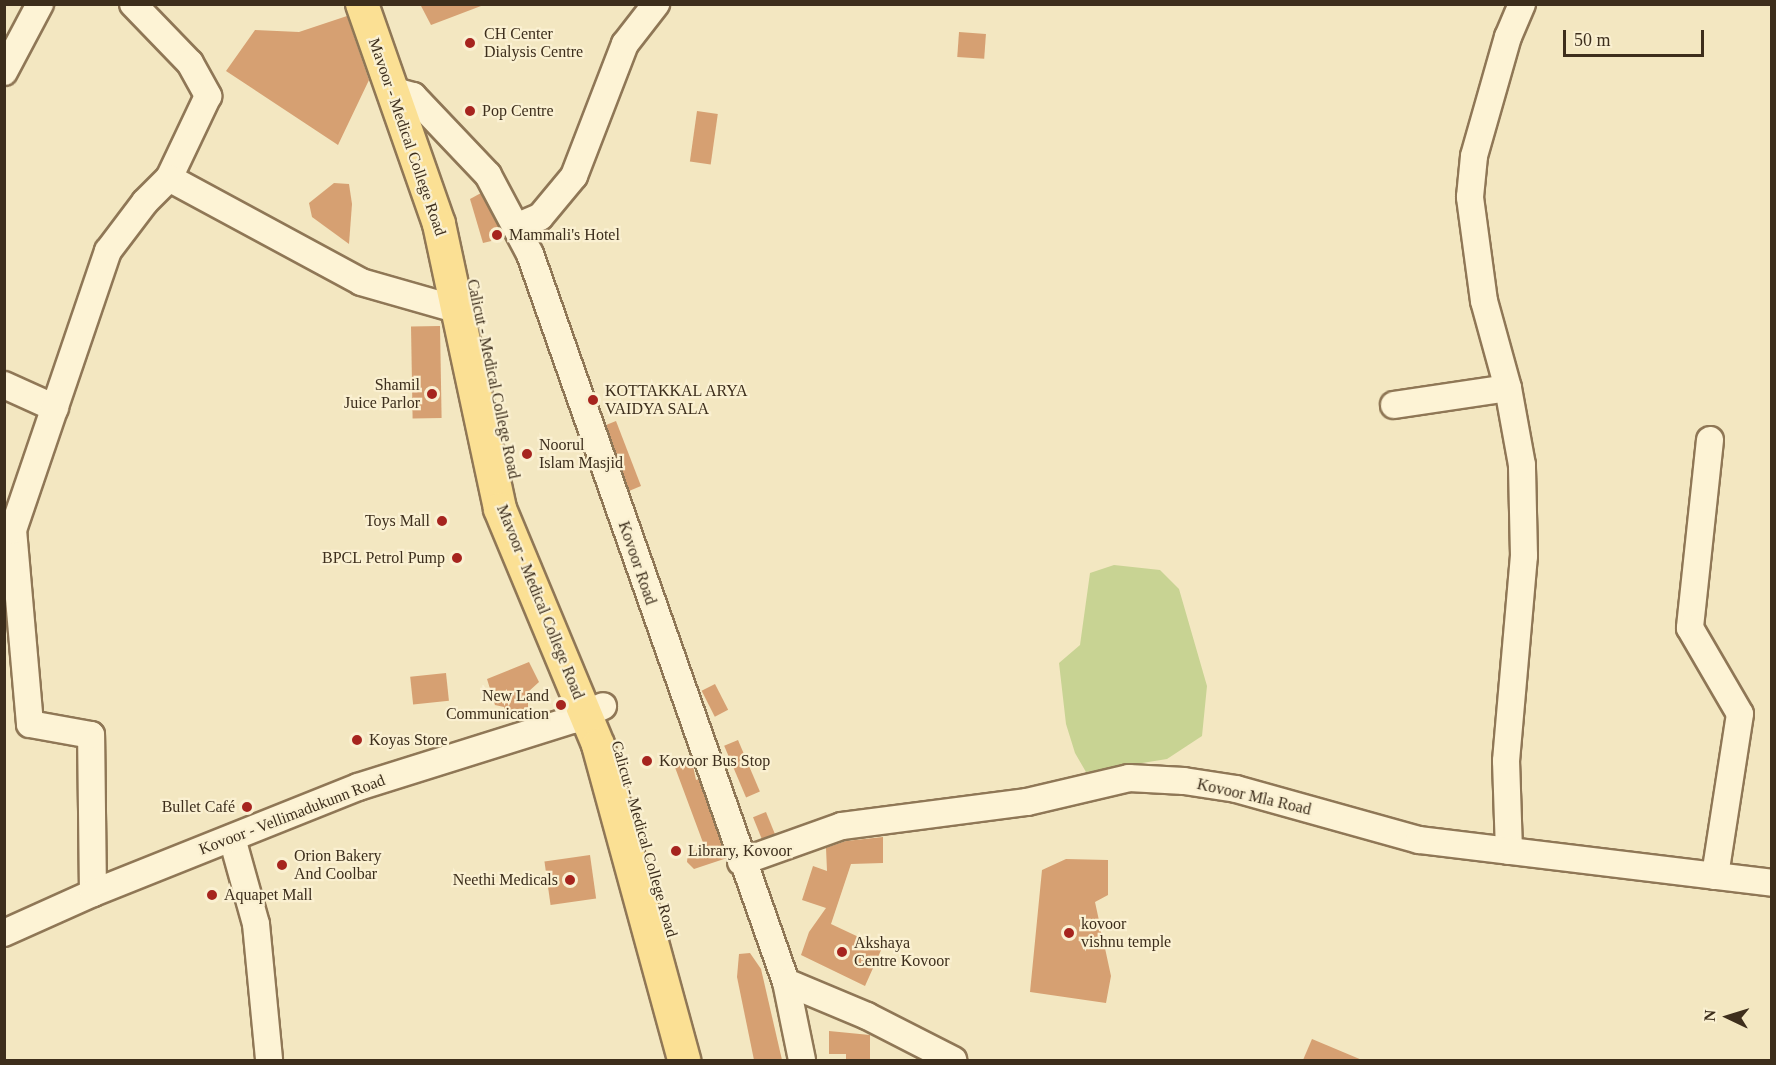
<!DOCTYPE html>
<html>
<head>
<meta charset="utf-8">
<style>
	body { margin:0 }
	#map { position:relative; width:1776px; height:1065px; overflow:hidden; background:#f3e7c1; font-family:Georgia,serif }
	div>[style] { position:absolute }
	.green>* { inset:0; background:#c8d393 }
	.building>* { inset:0; background:#d6a072; transform-origin:0 0 }
	.roads { filter:drop-shadow(2px 0 #8f7756) drop-shadow(-2px 0 #8f7756) drop-shadow(0 2px #8f7756) drop-shadow(0 -2px #8f7756) }
	.minor>* { height:26px; margin:-13px; padding:0 13px; transform-origin:13px; border-radius:13px; background:#fdf3d5 }
	.major>* { height:32px; margin:-16px; padding:0 16px; transform-origin:16px; border-radius:16px; background:#fbe094 }
	.dots>* { width:16px; height:16px; translate:-50% -50%; box-sizing:border-box; border:3px solid #faf0d1; border-radius:50% }
	span { translate:-50% -50%; white-space:nowrap; text-align:center; line-height:1.15; -webkit-text-stroke:4.5px #faf0d1; paint-order:stroke }
	.poi-label { font-size:16px; color:#3d2e1c }
	.left { translate:0 -50%; text-align:left }
	.right { translate:-100% -50%; text-align:right }
	.street-label { font-size:16px; color:#3d2e1c }
	.frame { position:absolute; inset:0; border:6px solid #3d2e1c; pointer-events:none }
	.north { position:absolute; left:1698px; top:987px; width:60px; height:60px; -webkit-text-stroke:4px #faf0d1; paint-order:stroke; rotate:274deg; font-size:16px; font-weight:700; line-height:24px; text-align:center; color:#3d2e1c }
	.north::after { content:''; display:block; margin:auto; width:21px; height:27px; background:#3d2e1c; clip-path:polygon(50% 0,100% 100%,50% 72%,0 100%) }
	.scale { position:absolute; left:1563px; top:30px; width:141px; height:27px; box-sizing:border-box; border:3px solid #3d2e1c; border-top:0; padding-left:8px; font-size:18px; line-height:21px; white-space:nowrap; color:#3d2e1c; -webkit-text-stroke:4px #faf0d1; paint-order:stroke }
</style>
</head>
<body>
<div id="map">
	<div class="green">
		<div style="clip-path:polygon(1114px 565px,1160px 570px,1179px 589px,1207px 686px,1202px 736px,1167px 759px,1086px 772px,1075px 753px,1066px 724px,1059px 663px,1080px 645px,1090px 573px)"></div>
	</div>
	<div class="building">
		<div style="clip-path:polygon(420px 4px,480px 4px,481px 6px,431px 25px)"></div>
		<div style="clip-path:polygon(347px 16px,369px 80px,338px 145px,226px 71px,255px 30px,299px 32px)"></div>
		<div style="left:959px;top:32px;width:27px;height:25px;rotate:4deg"></div>
		<div style="left:697px;top:111px;width:21px;height:51px;rotate:8deg"></div>
		<div style="clip-path:polygon(334px 183px,349px 184px,352px 204px,349px 244px,312px 217px,309px 203px)"></div>
		<div style="clip-path:polygon(481px 193px,500px 229px,504px 238px,483px 243px,470px 199px)"></div>
		<div style="left:440px;top:326px;width:92px;height:29px;rotate:89deg"></div>
		<div style="clip-path:polygon(616px 421px,641px 486px,629px 491px,606px 425px)"></div>
		<div style="clip-path:polygon(529px 662px,539px 682px,528px 692px,528px 712px,506px 718px,504px 707px,495px 705px,487px 679px)"></div>
		<div style="left:446px;top:673px;width:28px;height:36px;rotate:84deg"></div>
		<div style="left:715px;top:684px;width:29px;height:15px;rotate:63deg"></div>
		<div style="left:738px;top:740px;width:56px;height:15px;rotate:67deg"></div>
		<div style="clip-path:polygon(691px 756px,696px 780px,699px 779px,727px 858px,694px 869px,687px 862px,688px 852px,705px 848px,673px 762px)"></div>
		<div style="left:766px;top:812px;width:24px;height:14px;rotate:68deg"></div>
		<div style="clip-path:polygon(883px 837px,883px 863px,851px 864px,831px 924px,882px 948px,865px 986px,801px 955px,809px 932px,826px 908px,802px 900px,813px 866px,827px 871px,826px 848px,846px 841px)"></div>
		<div style="left:590px;top:855px;width:44px;height:46px;rotate:82deg"></div>
		<div style="clip-path:polygon(1066px 859px,1108px 860px,1108px 895px,1095px 902px,1111px 976px,1106px 1003px,1030px 992px,1042px 870px)"></div>
		<div style="clip-path:polygon(750px 953px,761px 969px,782px 1060px,754px 1060px,737px 977px,739px 954px)"></div>
		<div style="clip-path:polygon(829px 1031px,870px 1035px,870px 1060px,846px 1060px,846px 1054px,829px 1054px)"></div>
		<div style="clip-path:polygon(1312px 1039px,1362px 1060px,1303px 1060px)"></div>
	</div>
	<div class="roads">
		<div class="minor">
			<div style="left:133px;top:4px;width:82px;rotate:46deg"></div>
			<div style="left:190px;top:63px;width:38px;rotate:61deg"></div>
			<div style="left:208px;top:96px;width:91px;rotate:115.4deg"></div>
			<div style="left:4px;top:72px;width:77px;rotate:-62.1deg"></div>
			<div style="left:391px;top:90px;width:23px;rotate:15deg"></div>
			<div style="left:413px;top:96px;width:109px;rotate:46.5deg"></div>
			<div style="left:488px;top:175px;width:89px;rotate:62deg"></div>
			<div style="left:530px;top:254px;width:772px;rotate:70.63deg"></div>
			<div style="left:786px;top:982px;width:80px;rotate:78.4deg"></div>
			<div style="left:516px;top:227px;width:26px;rotate:-23deg"></div>
			<div style="left:540px;top:217px;width:53px;rotate:-50.3deg"></div>
			<div style="left:574px;top:176px;width:142px;rotate:-68.9deg"></div>
			<div style="left:625px;top:44px;width:51px;rotate:-52.2deg"></div>
			<div style="left:4px;top:385px;width:56px;rotate:24.3deg"></div>
			<div style="left:1394px;top:405px;width:115px;rotate:-8.5deg"></div>
			<div style="left:1710px;top:440px;width:189px;rotate:96.1deg"></div>
			<div style="left:1690px;top:628px;width:99px;rotate:59.8deg"></div>
			<div style="left:1740px;top:714px;width:164px;rotate:98.8deg"></div>
			<div style="left:232px;top:838px;width:89px;rotate:74.4deg"></div>
			<div style="left:256px;top:924px;width:137px;rotate:84.5deg"></div>
			<div style="left:1509px;top:851px;width:90px;rotate:-91.9deg"></div>
			<div style="left:1506px;top:761px;width:206px;rotate:-85deg"></div>
			<div style="left:1524px;top:556px;width:91px;rotate:-91.3deg"></div>
			<div style="left:1522px;top:465px;width:78px;rotate:-100.3deg"></div>
			<div style="left:1508px;top:388px;width:90px;rotate:-105.4deg"></div>
			<div style="left:1484px;top:301px;width:105px;rotate:-97.7deg"></div>
			<div style="left:1470px;top:197px;width:41px;rotate:-84.4deg"></div>
			<div style="left:1474px;top:156px;width:124px;rotate:-74.1deg"></div>
			<div style="left:1508px;top:37px;width:36px;rotate:-67deg"></div>
			<div style="left:741px;top:862px;width:107px;rotate:-19.6deg"></div>
			<div style="left:842px;top:826px;width:187px;rotate:-7.4deg"></div>
			<div style="left:1027px;top:802px;width:105px;rotate:-13.2deg"></div>
			<div style="left:1129px;top:778px;width:55px;rotate:3.1deg"></div>
			<div style="left:1184px;top:781px;width:53px;rotate:8.7deg"></div>
			<div style="left:1236px;top:789px;width:190px;rotate:15.6deg"></div>
			<div style="left:1419px;top:840px;width:356px;rotate:6.9deg"></div>
			<div style="left:93px;top:893px;width:158px;rotate:-90.7deg"></div>
			<div style="left:91px;top:735px;width:62px;rotate:-169.8deg"></div>
			<div style="left:30px;top:724px;width:195px;rotate:-95deg"></div>
			<div style="left:13px;top:530px;width:295px;rotate:-71.2deg"></div>
			<div style="left:108px;top:251px;width:61px;rotate:-52.9deg"></div>
			<div style="left:145px;top:202px;width:34px;rotate:-45deg"></div>
			<div style="left:169px;top:178px;width:218px;rotate:28.4deg"></div>
			<div style="left:361px;top:282px;width:102px;rotate:15.9deg"></div>
			<div style="left:4px;top:933px;width:98px;rotate:-24.2deg"></div>
			<div style="left:93px;top:893px;width:285px;rotate:-21.8deg"></div>
			<div style="left:358px;top:787px;width:224px;rotate:-17.4deg"></div>
			<div style="left:572px;top:720px;width:34px;rotate:-24deg"></div>
			<div style="left:786px;top:982px;width:88px;rotate:22.8deg"></div>
			<div style="left:867px;top:1016px;width:97px;rotate:27.1deg"></div>
		</div>
		<div class="major">
			<div style="left:362px;top:4px;width:233px;rotate:70.7deg"></div>
			<div style="left:439px;top:224px;width:291px;rotate:77.9deg"></div>
			<div style="left:500px;top:509px;width:256px;rotate:67.4deg"></div>
			<div style="left:598px;top:745px;width:327px;rotate:74.7deg"></div>
		</div>
	</div>
	<div class="dots">
		<div style="left:470px;top:43px;background:#a6241e"></div>
		<div style="left:470px;top:111px;background:#a6241e"></div>
		<div style="left:497px;top:235px;background:#a6241e"></div>
		<div style="left:432px;top:394px;background:#a6241e"></div>
		<div style="left:593px;top:400px;background:#a6241e"></div>
		<div style="left:527px;top:454px;background:#a6241e"></div>
		<div style="left:442px;top:521px;background:#a6241e"></div>
		<div style="left:457px;top:558px;background:#a6241e"></div>
		<div style="left:561px;top:705px;background:#a6241e"></div>
		<div style="left:357px;top:740px;background:#a6241e"></div>
		<div style="left:647px;top:761px;background:#a6241e"></div>
		<div style="left:247px;top:807px;background:#a6241e"></div>
		<div style="left:676px;top:851px;background:#a6241e"></div>
		<div style="left:282px;top:865px;background:#a6241e"></div>
		<div style="left:570px;top:880px;background:#a6241e"></div>
		<div style="left:212px;top:895px;background:#a6241e"></div>
		<div style="left:1069px;top:933px;background:#a6241e"></div>
		<div style="left:842px;top:952px;background:#a6241e"></div>
	</div>
	<div class="poi-label">
		<span class="left" style="left:484px;top:43px">CH Center<br>Dialysis Centre</span>
		<span class="left" style="left:482px;top:111px">Pop Centre</span>
		<span class="left" style="left:509px;top:235px">Mammali's Hotel</span>
		<span class="right" style="left:420px;top:394px">Shamil<br>Juice Parlor</span>
		<span class="left" style="left:605px;top:400px">KOTTAKKAL ARYA<br>VAIDYA SALA</span>
		<span class="left" style="left:539px;top:454px">Noorul<br>Islam Masjid</span>
		<span class="right" style="left:430px;top:521px">Toys Mall</span>
		<span class="right" style="left:445px;top:558px">BPCL Petrol Pump</span>
		<span class="right" style="left:549px;top:705px">New Land<br>Communication</span>
		<span class="left" style="left:369px;top:740px">Koyas Store</span>
		<span class="left" style="left:659px;top:761px">Kovoor Bus Stop</span>
		<span class="right" style="left:235px;top:807px">Bullet Café</span>
		<span class="left" style="left:688px;top:851px">Library, Kovoor</span>
		<span class="left" style="left:294px;top:865px">Orion Bakery<br>And Coolbar</span>
		<span class="right" style="left:558px;top:880px">Neethi Medicals</span>
		<span class="left" style="left:224px;top:895px">Aquapet Mall</span>
		<span class="left" style="left:1081px;top:933px">kovoor<br>vishnu temple</span>
		<span class="left" style="left:854px;top:952px">Akshaya<br>Centre Kovoor</span>
	</div>
	<div class="street-label">
		<span style="left:407px;top:137px;rotate:71deg">Mavoor - Medical College Road</span>
		<span style="left:493px;top:379px;rotate:78deg">Calicut - Medical College Road</span>
		<span style="left:637px;top:563px;rotate:71deg">Kovoor Road</span>
		<span style="left:540px;top:602px;rotate:68deg">Mavoor - Medical College Road</span>
		<span style="left:1254px;top:797px;rotate:13deg">Kovoor Mla Road</span>
		<span style="left:292px;top:815px;rotate:-21deg">Kovoor - Vellimadukunn Road</span>
		<span style="left:644px;top:839px;rotate:74deg">Calicut - Medical College Road</span>
	</div>
	<div class="frame"></div>
	<div class="north">N</div>
	<div class="scale">50 m</div>
</div>
</body>
</html>
